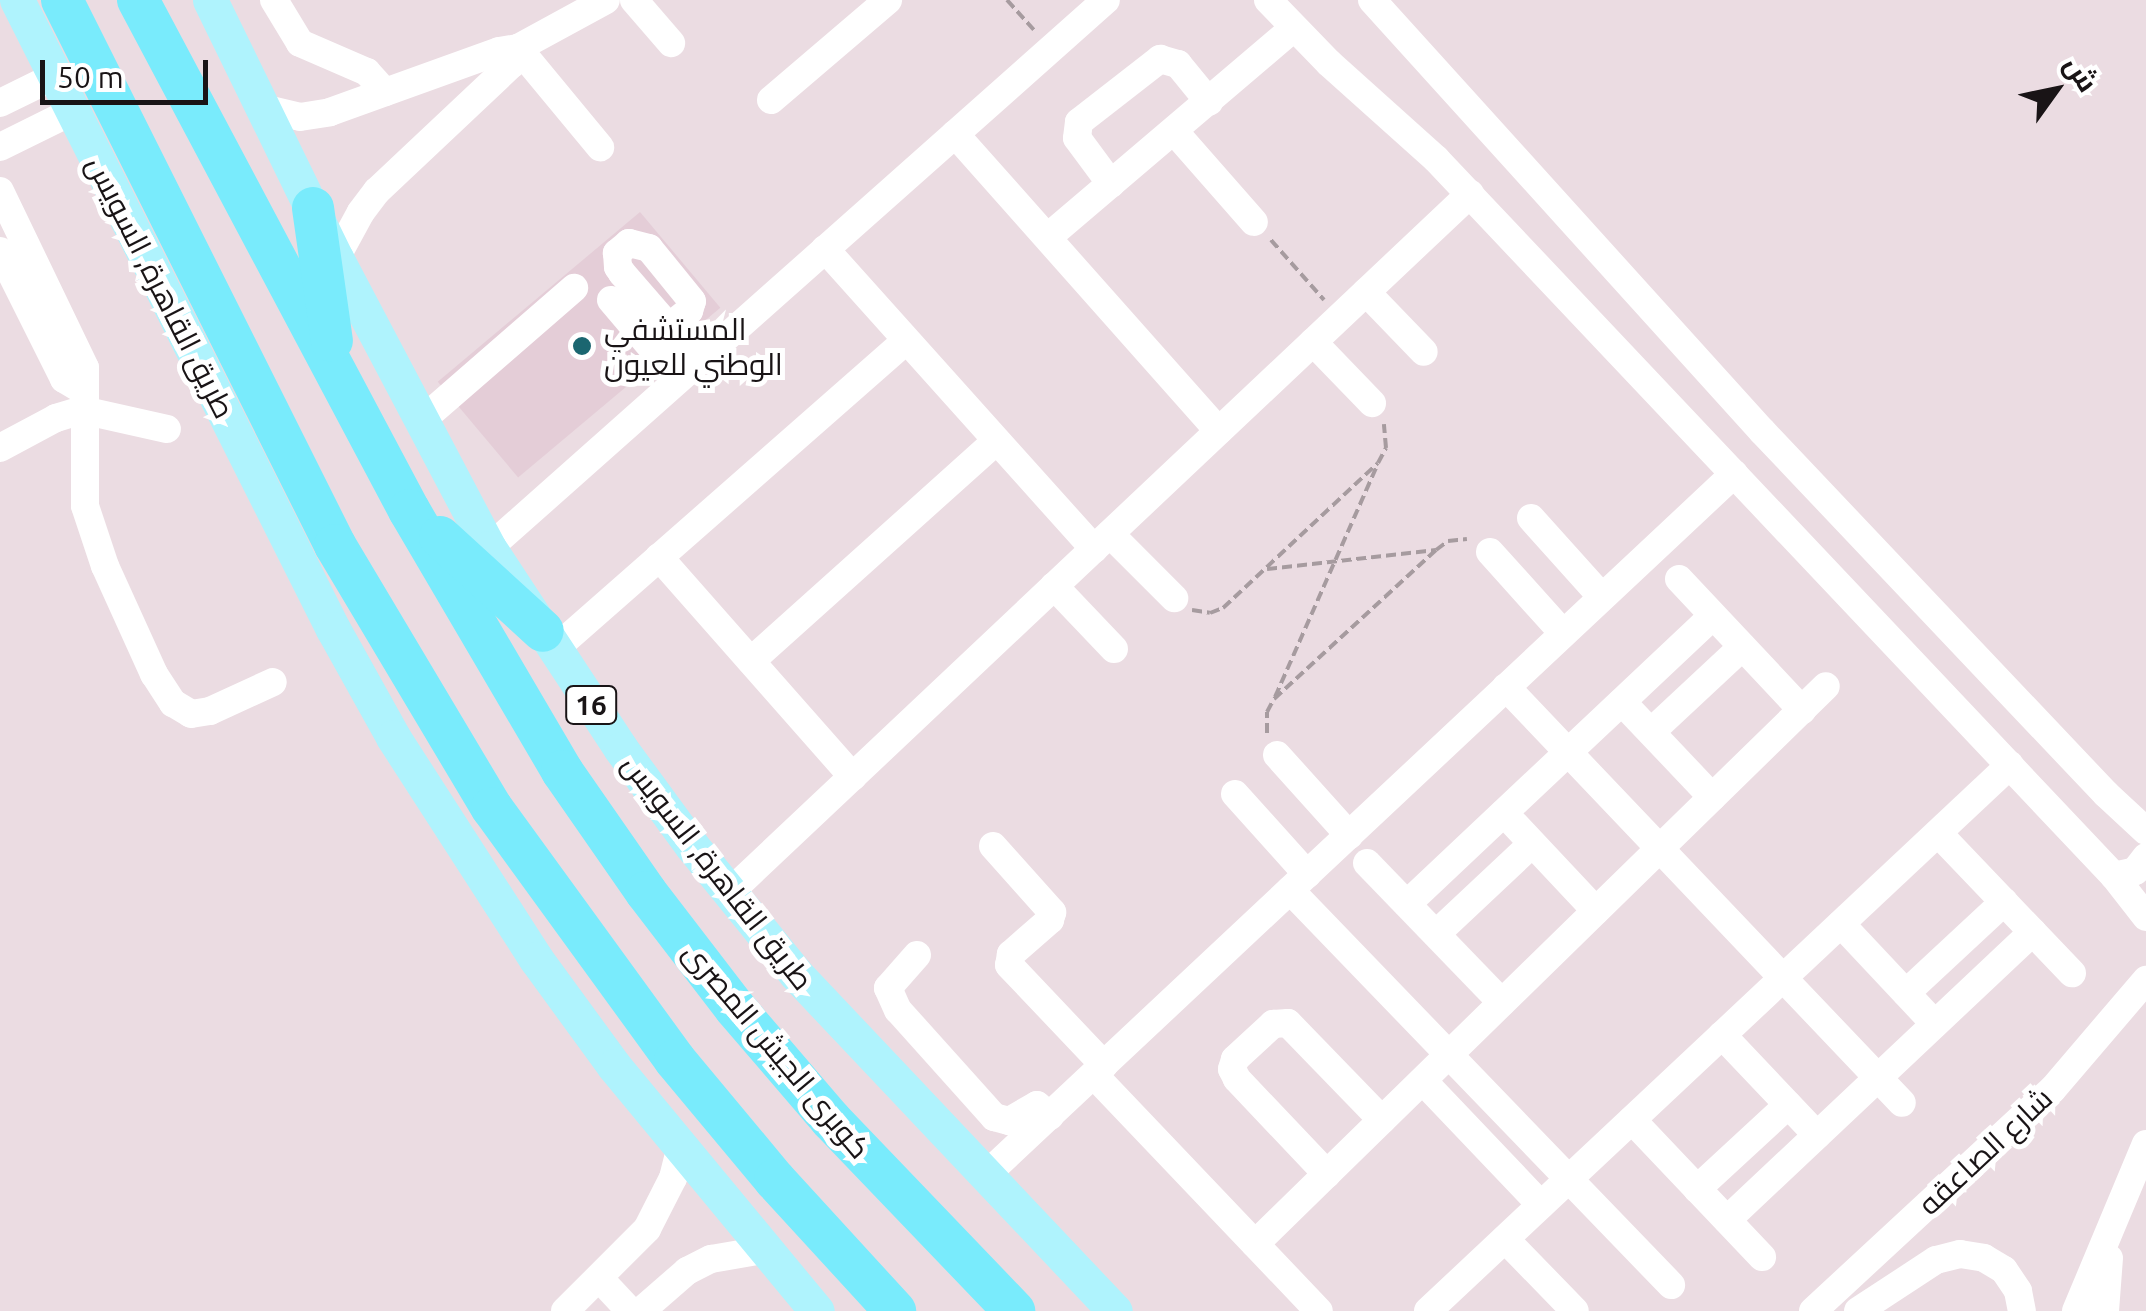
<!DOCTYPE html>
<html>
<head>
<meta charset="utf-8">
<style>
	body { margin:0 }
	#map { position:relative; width:2146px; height:1311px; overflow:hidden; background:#ebdce2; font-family:Ubuntu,Cairo,sans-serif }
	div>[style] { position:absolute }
	.built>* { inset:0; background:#e4cdd7; transform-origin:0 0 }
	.path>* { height:4px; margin-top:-2px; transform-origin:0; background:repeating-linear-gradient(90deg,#a69b9f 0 10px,transparent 0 15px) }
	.minor>* { height:28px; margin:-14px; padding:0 14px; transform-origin:14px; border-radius:14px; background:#fff }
	.major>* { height:35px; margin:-17.5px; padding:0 17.5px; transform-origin:17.5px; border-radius:17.5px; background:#aff3fd }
	.highway>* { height:42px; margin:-21px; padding:0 21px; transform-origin:21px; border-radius:21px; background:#79ebfc }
	.dots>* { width:28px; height:28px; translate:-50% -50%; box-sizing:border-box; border:5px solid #fff; border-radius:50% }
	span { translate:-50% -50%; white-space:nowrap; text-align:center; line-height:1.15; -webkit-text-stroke:10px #fff; paint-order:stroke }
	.shield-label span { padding:2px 8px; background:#fff; border:2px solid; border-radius:8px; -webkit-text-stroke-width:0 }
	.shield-label { font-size:28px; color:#191416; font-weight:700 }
	.street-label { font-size:30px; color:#191416 }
	.poi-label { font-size:30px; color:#191416 }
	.left { translate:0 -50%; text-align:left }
	.north { position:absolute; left:2006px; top:40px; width:100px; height:100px; -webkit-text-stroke:8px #fff; paint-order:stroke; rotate:57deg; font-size:28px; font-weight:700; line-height:40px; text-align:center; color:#191416 }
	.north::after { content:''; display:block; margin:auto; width:35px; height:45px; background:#191416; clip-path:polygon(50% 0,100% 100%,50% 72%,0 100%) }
	.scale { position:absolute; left:40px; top:60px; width:168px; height:45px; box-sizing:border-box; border:5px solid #191416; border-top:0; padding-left:12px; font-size:30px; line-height:35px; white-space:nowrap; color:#191416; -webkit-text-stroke:8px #fff; paint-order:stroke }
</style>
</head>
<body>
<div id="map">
	<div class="built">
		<div style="left:640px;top:212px;width:125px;height:264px;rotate:50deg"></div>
	</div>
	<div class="path">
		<div style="left:1007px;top:0;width:40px;rotate:48deg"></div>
		<div style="left:1271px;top:240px;width:80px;rotate:48.5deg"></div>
		<div style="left:1267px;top:569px;width:170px;rotate:-6.4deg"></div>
		<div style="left:1192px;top:610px;width:18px;rotate:9deg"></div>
		<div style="left:1210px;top:613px;width:14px;rotate:-21deg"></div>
		<div style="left:1223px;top:608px;width:212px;rotate:-43.1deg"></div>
		<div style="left:1378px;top:463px;width:17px;rotate:-62deg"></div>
		<div style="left:1386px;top:448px;width:24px;rotate:-95deg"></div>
		<div style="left:1275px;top:697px;width:250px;rotate:-66.2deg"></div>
		<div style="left:1267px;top:733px;width:21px;rotate:-90deg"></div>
		<div style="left:1267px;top:712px;width:15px;rotate:-62deg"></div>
		<div style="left:1274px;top:699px;width:220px;rotate:-42.6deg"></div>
		<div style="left:1436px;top:550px;width:15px;rotate:-37deg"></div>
		<div style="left:1448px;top:541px;width:19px;rotate:-6deg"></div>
	</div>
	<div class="minor">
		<div style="left:274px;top:0;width:50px;rotate:58.8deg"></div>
		<div style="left:300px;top:43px;width:73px;rotate:23.4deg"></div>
		<div style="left:367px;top:72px;width:27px;rotate:48deg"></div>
		<div style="left:634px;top:0;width:57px;rotate:49.3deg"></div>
		<div style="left:1268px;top:0;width:88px;rotate:45.9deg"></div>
		<div style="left:1329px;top:63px;width:144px;rotate:41.9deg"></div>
		<div style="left:1436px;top:159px;width:987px;rotate:46.6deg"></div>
		<div style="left:2114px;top:876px;width:52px;rotate:52deg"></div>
		<div style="left:1372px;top:0;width:581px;rotate:47.86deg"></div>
		<div style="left:1762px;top:431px;width:500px;rotate:46.54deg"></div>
		<div style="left:2106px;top:794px;width:54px;rotate:42.8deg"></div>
		<div style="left:518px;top:48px;width:129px;rotate:50.4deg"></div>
		<div style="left:771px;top:100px;width:154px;rotate:-40.5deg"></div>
		<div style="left:0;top:103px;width:61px;rotate:-26.1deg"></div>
		<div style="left:262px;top:108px;width:39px;rotate:13deg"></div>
		<div style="left:300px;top:117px;width:30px;rotate:-9deg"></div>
		<div style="left:330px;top:112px;width:180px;rotate:-19.8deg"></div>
		<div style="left:499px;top:51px;width:19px;rotate:-9deg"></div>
		<div style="left:518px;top:48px;width:100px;rotate:-28.6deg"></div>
		<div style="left:1174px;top:131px;width:121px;rotate:48.7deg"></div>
		<div style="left:955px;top:134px;width:397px;rotate:48.4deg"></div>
		<div style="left:0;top:147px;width:81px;rotate:-26.3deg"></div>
		<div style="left:1111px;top:184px;width:57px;rotate:-126.5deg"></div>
		<div style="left:1077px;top:138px;width:16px;rotate:-83deg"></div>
		<div style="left:1079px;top:122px;width:103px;rotate:-37.9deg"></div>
		<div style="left:1160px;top:59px;width:19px;rotate:16deg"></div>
		<div style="left:1178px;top:64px;width:49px;rotate:50.8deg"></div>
		<div style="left:0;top:191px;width:196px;rotate:64.3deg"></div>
		<div style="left:85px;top:368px;width:138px;rotate:90deg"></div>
		<div style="left:85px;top:506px;width:63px;rotate:71.6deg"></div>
		<div style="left:105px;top:566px;width:119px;rotate:65.6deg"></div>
		<div style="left:154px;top:674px;width:35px;rotate:57deg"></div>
		<div style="left:173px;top:703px;width:21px;rotate:31deg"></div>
		<div style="left:191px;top:714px;width:19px;rotate:-9deg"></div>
		<div style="left:210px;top:711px;width:69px;rotate:-24.7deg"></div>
		<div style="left:1048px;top:237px;width:323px;rotate:-40.4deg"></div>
		<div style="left:825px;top:249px;width:403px;rotate:48.1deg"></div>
		<div style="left:0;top:251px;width:143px;rotate:63.4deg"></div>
		<div style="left:64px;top:379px;width:21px;rotate:31deg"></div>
		<div style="left:336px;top:258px;width:52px;rotate:-61.5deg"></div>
		<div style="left:361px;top:212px;width:26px;rotate:-53deg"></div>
		<div style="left:377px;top:191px;width:185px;rotate:-43.3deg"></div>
		<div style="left:512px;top:64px;width:17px;rotate:-69deg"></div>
		<div style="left:1366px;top:292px;width:83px;rotate:46deg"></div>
		<div style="left:611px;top:300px;width:104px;rotate:49.7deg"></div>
		<div style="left:669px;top:327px;width:26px;rotate:-39deg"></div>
		<div style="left:689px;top:311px;width:10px;rotate:-73deg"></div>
		<div style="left:692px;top:301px;width:68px;rotate:-129.1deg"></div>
		<div style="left:649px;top:248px;width:21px;rotate:-166deg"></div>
		<div style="left:629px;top:243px;width:16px;rotate:140deg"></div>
		<div style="left:617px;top:253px;width:14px;rotate:86deg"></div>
		<div style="left:618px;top:267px;width:7px;rotate:56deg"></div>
		<div style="left:622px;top:273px;width:72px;rotate:49deg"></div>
		<div style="left:669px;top:327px;width:45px;rotate:49.5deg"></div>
		<div style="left:1313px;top:342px;width:85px;rotate:46deg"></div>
		<div style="left:421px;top:421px;width:203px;rotate:-41deg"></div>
		<div style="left:0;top:448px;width:64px;rotate:-28.2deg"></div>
		<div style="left:56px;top:418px;width:27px;rotate:-17deg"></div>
		<div style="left:82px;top:410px;width:87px;rotate:12.6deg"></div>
		<div style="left:1531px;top:518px;width:106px;rotate:48.1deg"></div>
		<div style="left:1110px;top:534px;width:91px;rotate:45deg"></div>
		<div style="left:489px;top:548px;width:825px;rotate:-41.61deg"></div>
		<div style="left:1490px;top:552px;width:109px;rotate:48deg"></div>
		<div style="left:659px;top:557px;width:293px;rotate:48.6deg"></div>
		<div style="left:1679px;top:579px;width:180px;rotate:46.8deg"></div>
		<div style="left:1054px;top:586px;width:87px;rotate:46.4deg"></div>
		<div style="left:555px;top:649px;width:467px;rotate:-41.3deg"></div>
		<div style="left:751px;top:661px;width:329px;rotate:-41.9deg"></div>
		<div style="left:1506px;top:687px;width:574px;rotate:46.41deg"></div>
		<div style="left:1622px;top:702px;width:131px;rotate:46.5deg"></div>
		<div style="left:1651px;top:732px;width:125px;rotate:-43deg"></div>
		<div style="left:1277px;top:755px;width:108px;rotate:48deg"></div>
		<div style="left:1235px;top:794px;width:108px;rotate:48deg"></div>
		<div style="left:1504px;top:813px;width:134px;rotate:46.8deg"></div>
		<div style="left:1938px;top:833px;width:194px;rotate:46.3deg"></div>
		<div style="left:993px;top:846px;width:89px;rotate:48.2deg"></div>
		<div style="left:1052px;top:912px;width:8px;rotate:104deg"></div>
		<div style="left:1050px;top:920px;width:52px;rotate:138.9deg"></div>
		<div style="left:1011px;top:954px;width:11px;rotate:100deg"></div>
		<div style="left:1009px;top:965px;width:138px;rotate:46.5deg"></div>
		<div style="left:1367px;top:863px;width:194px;rotate:46deg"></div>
		<div style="left:2114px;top:876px;width:22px;rotate:-13deg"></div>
		<div style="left:2135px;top:871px;width:18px;rotate:-52deg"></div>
		<div style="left:1290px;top:890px;width:549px;rotate:46.03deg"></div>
		<div style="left:729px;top:893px;width:1019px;rotate:-43.33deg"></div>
		<div style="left:1407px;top:904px;width:420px;rotate:-43.3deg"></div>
		<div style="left:1841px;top:924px;width:137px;rotate:46.8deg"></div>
		<div style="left:1436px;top:934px;width:132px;rotate:-43.2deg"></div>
		<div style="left:917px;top:955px;width:44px;rotate:131.3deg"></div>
		<div style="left:888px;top:988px;width:24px;rotate:66deg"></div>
		<div style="left:898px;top:1010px;width:144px;rotate:48.1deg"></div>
		<div style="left:994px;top:1117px;width:16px;rotate:15deg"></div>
		<div style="left:1009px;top:1121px;width:32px;rotate:-30deg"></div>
		<div style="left:1037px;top:1105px;width:17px;rotate:40deg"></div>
		<div style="left:1906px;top:993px;width:134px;rotate:-42.9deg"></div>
		<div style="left:1722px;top:1035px;width:138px;rotate:46.5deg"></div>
		<div style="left:1094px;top:1075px;width:326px;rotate:46.4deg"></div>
		<div style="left:1423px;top:1081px;width:171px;rotate:46.4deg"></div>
		<div style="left:1632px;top:1120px;width:189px;rotate:46.5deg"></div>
		<div style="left:987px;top:1174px;width:1024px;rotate:-43.14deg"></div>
		<div style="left:1327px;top:1174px;width:131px;rotate:-133.5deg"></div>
		<div style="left:1237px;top:1079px;width:11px;rotate:-117deg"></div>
		<div style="left:1232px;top:1069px;width:10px;rotate:-73deg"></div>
		<div style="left:1235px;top:1059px;width:52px;rotate:-42.6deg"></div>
		<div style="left:1273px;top:1024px;width:15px;rotate:-4deg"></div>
		<div style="left:1288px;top:1023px;width:135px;rotate:45.9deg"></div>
		<div style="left:1697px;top:1189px;width:124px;rotate:-42.7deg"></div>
		<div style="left:1727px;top:1220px;width:420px;rotate:-43.3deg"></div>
		<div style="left:1505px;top:1239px;width:100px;rotate:45.8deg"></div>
		<div style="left:1255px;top:1244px;width:798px;rotate:-44.34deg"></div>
		<div style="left:600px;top:1279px;width:44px;rotate:46.8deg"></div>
		<div style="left:565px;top:1311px;width:116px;rotate:-45deg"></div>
		<div style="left:647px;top:1229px;width:57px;rotate:-63deg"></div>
		<div style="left:673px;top:1178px;width:29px;rotate:-76deg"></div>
		<div style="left:641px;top:1311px;width:61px;rotate:-41deg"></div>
		<div style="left:687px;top:1271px;width:27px;rotate:-27deg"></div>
		<div style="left:711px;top:1259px;width:53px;rotate:-9.8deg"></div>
		<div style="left:1428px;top:1311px;width:798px;rotate:-43.17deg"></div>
		<div style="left:1813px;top:1311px;width:326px;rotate:-42.8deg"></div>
		<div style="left:2052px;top:1090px;width:145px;rotate:-49.5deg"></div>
		<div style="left:1858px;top:1311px;width:93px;rotate:-33.2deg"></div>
		<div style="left:1936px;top:1260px;width:25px;rotate:-14deg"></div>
		<div style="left:1960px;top:1254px;width:24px;rotate:9deg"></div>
		<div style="left:1984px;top:1258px;width:23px;rotate:31deg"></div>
		<div style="left:2004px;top:1270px;width:25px;rotate:56deg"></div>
		<div style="left:2018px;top:1291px;width:20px;rotate:79deg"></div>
		<div style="left:2076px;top:1311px;width:181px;rotate:-67.3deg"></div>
		<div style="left:2105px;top:1311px;width:53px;rotate:-85.7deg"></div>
	</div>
	<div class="major">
		<div style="left:17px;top:0;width:704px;rotate:63.33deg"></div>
		<div style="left:333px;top:629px;width:124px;rotate:60.9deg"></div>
		<div style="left:393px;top:737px;width:264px;rotate:57.2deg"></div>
		<div style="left:536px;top:959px;width:132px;rotate:53.9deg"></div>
		<div style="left:614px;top:1066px;width:318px;rotate:50.4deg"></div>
		<div style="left:210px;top:0;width:287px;rotate:64deg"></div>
		<div style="left:336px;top:258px;width:328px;rotate:62.2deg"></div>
		<div style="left:489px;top:548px;width:240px;rotate:56.7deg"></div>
		<div style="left:621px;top:749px;width:120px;rotate:53.8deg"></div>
		<div style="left:692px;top:846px;width:165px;rotate:50.9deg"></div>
		<div style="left:796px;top:974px;width:464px;rotate:46.6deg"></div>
	</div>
	<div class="highway">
		<div style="left:62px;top:0;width:610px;rotate:63.39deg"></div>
		<div style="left:335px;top:545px;width:306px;rotate:59.2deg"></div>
		<div style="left:492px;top:808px;width:311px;rotate:54deg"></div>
		<div style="left:675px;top:1060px;width:156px;rotate:50.2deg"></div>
		<div style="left:775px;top:1180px;width:178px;rotate:47.5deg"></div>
		<div style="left:138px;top:0;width:578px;rotate:62.02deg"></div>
		<div style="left:409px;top:510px;width:303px;rotate:59.6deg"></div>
		<div style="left:562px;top:771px;width:147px;rotate:55.2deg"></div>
		<div style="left:646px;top:892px;width:146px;rotate:52.5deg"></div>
		<div style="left:735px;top:1008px;width:148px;rotate:49.4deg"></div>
		<div style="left:831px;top:1120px;width:265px;rotate:46.2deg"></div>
		<div style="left:313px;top:208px;width:134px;rotate:81.9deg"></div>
		<div style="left:440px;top:537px;width:139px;rotate:42.4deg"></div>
	</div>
	<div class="dots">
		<div style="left:582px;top:346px;background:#1b6670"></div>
	</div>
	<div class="shield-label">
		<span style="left:591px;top:705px">16</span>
	</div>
	<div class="street-label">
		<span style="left:161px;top:287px;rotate:63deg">طريق القاهرة, السويس</span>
		<span style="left:718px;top:872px;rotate:52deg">طريق القاهرة, السويس</span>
		<span style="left:777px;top:1050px;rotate:50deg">كوبرى الجيش المصرى</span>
		<span style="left:1985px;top:1151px;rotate:-43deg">شارع الصاعقه</span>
	</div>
	<div class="poi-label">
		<span class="left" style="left:604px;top:346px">المستشفي<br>الوطني للعيون</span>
	</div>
	<div class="north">ش</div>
	<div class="scale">50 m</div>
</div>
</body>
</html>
